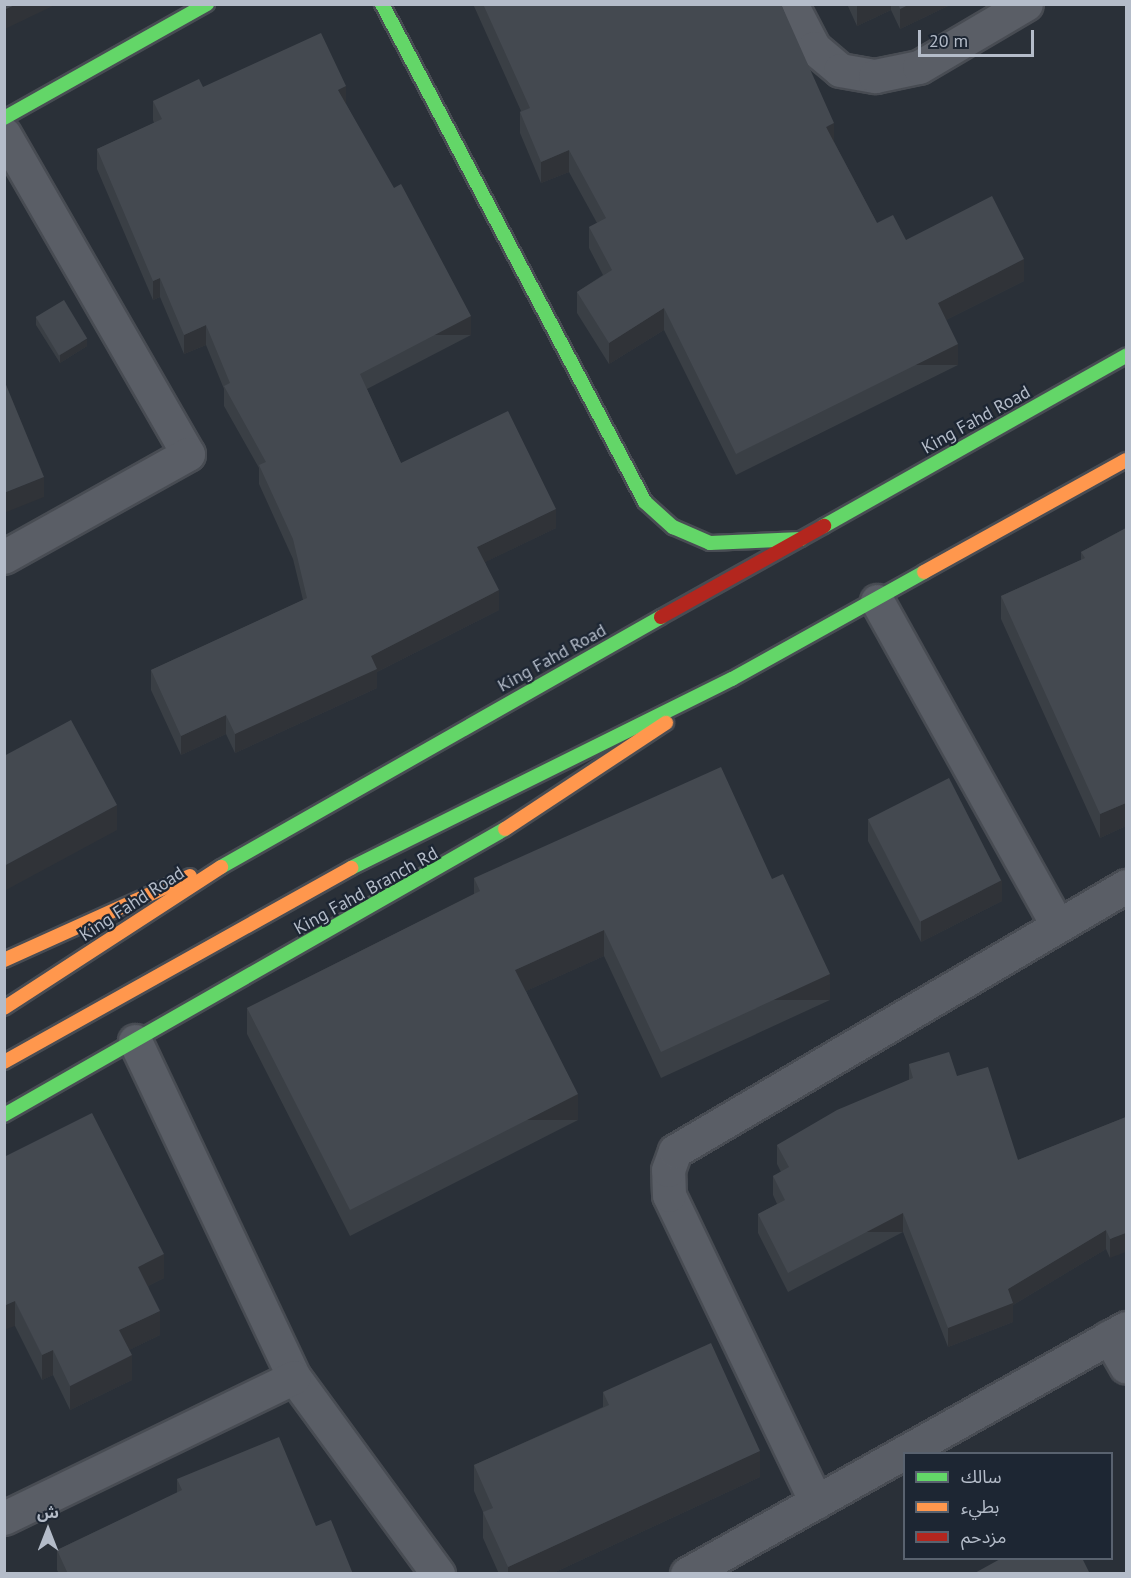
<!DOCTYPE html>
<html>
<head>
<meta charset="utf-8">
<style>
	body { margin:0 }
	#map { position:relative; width:1131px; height:1578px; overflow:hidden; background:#2a3038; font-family:"PT Sans","Noto Sans Arabic",sans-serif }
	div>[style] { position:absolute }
	.roads { filter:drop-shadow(2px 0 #484c53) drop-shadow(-2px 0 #484c53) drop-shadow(0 2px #484c53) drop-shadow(0 -2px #484c53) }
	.street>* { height:33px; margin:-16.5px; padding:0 16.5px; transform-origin:16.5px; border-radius:16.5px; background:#5a5e66 }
	.fast>* { height:14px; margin:-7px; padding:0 7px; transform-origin:7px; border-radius:7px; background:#63d668 }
	.slow>* { height:14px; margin:-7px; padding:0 7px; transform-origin:7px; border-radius:7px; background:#ff974d }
	.jam>* { height:14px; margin:-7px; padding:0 7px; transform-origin:7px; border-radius:7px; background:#b3261e }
	.wall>* { inset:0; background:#3a3f45 }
	.shaded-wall>* { inset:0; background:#303338; transform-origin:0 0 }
	.building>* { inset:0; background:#444950; transform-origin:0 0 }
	span { translate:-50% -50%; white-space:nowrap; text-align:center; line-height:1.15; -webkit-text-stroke:4.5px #1d2633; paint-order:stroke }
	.street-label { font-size:18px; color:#b4bcc9 }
	.frame { position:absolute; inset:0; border:6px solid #b4bcc9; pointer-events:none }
	.legend { position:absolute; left:903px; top:1452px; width:210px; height:108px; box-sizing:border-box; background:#1d2633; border:2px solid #59626f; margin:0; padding:8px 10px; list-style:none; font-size:18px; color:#b4bcc9 }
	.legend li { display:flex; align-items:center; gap:12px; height:30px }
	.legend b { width:30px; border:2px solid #59626f }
	.north { position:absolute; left:18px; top:1500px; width:60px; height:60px; -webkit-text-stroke:4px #1d2633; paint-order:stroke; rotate:0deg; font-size:16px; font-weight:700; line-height:24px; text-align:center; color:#b4bcc9 }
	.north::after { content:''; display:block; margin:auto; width:21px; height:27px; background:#b4bcc9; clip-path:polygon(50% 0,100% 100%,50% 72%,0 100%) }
	.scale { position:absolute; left:918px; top:30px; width:116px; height:27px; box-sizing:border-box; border:3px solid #b4bcc9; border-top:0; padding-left:8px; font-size:18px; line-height:21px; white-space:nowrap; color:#b4bcc9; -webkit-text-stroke:4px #1d2633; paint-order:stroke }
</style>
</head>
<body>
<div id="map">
	<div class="roads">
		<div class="street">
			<div style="left:791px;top:4px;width:50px;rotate:62.4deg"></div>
			<div style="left:814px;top:48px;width:34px;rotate:40deg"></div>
			<div style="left:840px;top:70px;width:36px;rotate:10deg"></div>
			<div style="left:875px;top:76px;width:45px;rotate:-11.6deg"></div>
			<div style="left:919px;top:67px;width:124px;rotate:-30.5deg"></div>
			<div style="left:4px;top:134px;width:369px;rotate:60.1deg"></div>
			<div style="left:188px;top:454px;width:211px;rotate:150.8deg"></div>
			<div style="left:877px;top:601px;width:370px;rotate:60.9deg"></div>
			<div style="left:135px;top:1041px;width:372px;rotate:64.7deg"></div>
			<div style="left:294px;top:1377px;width:244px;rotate:53.8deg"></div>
			<div style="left:1109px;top:1337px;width:34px;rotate:60deg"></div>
			<div style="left:816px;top:1502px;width:340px;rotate:-115.6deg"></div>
			<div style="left:669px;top:1195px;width:25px;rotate:-92deg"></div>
			<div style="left:668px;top:1170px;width:20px;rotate:-70deg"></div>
			<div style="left:675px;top:1151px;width:523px;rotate:-30.44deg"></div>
			<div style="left:4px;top:1518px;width:322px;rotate:-25.9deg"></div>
			<div style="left:687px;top:1574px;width:503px;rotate:-29.26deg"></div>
		</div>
		<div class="fast">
			<div style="left:382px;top:4px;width:563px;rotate:62.16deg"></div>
			<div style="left:645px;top:502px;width:38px;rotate:42deg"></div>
			<div style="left:673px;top:527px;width:40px;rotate:23.4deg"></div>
			<div style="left:710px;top:543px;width:91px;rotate:-2.5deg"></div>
			<div style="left:4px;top:118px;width:233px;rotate:-29.3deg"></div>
			<div style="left:824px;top:526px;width:347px;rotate:-29.4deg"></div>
			<div style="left:221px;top:867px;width:506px;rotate:-29.6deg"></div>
			<div style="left:351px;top:868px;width:425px;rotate:-26.4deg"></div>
			<div style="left:732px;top:679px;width:220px;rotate:-29.1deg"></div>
			<div style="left:4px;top:1115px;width:577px;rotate:-29.72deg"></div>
		</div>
		<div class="slow">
			<div style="left:924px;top:572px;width:231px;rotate:-29deg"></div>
			<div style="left:505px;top:829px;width:193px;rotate:-33.4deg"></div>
			<div style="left:4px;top:960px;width:204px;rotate:-24.3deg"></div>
			<div style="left:4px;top:1008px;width:259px;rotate:-33deg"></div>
			<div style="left:4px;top:1062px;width:398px;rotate:-29.2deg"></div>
		</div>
		<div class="jam">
			<div style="left:661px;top:617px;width:187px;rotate:-29.2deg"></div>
		</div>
	</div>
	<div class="wall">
		<div style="clip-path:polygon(473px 4px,781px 4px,834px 142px,877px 223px,906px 240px,1024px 281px,946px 320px,958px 365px,736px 475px,664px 330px,609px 364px,577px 313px,577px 292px,603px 275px,589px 248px,589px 227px,597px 223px,569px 172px,541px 183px,520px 133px,520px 112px,521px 111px)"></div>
		<div style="clip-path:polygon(847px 4px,948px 4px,948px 6px,900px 29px,891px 10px,857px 26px)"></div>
		<div style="clip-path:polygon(203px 87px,346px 104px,471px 335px,367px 389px,401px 463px,556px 528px,485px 562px,499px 610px,377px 672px,377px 688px,235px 753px,226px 734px,181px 755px,151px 690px,151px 670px,303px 600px,293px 559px,259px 484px,259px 468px,224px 406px,224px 389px,206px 345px,184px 354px,160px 297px,153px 300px,97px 169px,97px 149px,154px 123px,153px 120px,153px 101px)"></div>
		<div style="clip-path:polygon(36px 317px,87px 346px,60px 363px,36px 325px)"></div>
		<div style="clip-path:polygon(1126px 528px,1126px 826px,1100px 838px,1001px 619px,1001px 596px,1081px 560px,1081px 552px)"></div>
		<div style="clip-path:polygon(868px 820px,1002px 901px,921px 942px,868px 841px)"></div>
		<div style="clip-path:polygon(474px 878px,772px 879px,830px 1000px,661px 1078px,604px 956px,526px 991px,578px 1120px,350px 1236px,247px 1034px,247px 1008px,474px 894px)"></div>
		<div style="clip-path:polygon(909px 1064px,957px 1076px,1018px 1160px,1126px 1117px,1110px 1258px,1106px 1249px,1013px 1305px,1013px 1322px,948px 1347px,903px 1232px,788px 1292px,758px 1233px,758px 1214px,777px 1204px,773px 1195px,773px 1176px,781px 1172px,777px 1164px,777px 1145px,909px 1080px)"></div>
		<div style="clip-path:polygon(4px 1157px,164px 1278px,148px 1286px,160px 1335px,129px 1350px,132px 1380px,70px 1410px,53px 1375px,42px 1380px,15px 1326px)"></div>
		<div style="clip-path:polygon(603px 1392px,760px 1477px,551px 1574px,499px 1574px,483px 1538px,483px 1512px,474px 1491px,474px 1465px,603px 1407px)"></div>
		<div style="clip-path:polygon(177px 1479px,316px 1526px,353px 1574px,59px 1574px,57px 1570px,57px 1550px,177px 1493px)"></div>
	</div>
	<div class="shaded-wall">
		<div style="clip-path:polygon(17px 4px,57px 4px,5px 29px,4px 48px,4px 10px)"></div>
		<div style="clip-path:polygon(860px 4px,891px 4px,891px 10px,857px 26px,857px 6px)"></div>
		<div style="clip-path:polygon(910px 4px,948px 4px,948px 6px,900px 29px,900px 9px)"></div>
		<div style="clip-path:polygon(346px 86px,346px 105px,338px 90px)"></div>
		<div style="clip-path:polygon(834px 123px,834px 144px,826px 127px)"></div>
		<div style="clip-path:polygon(569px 150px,569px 172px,541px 183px,541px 162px)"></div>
		<div style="clip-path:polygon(1024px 259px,1024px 281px,938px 324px,938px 303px)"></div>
		<div style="clip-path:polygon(160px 278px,160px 297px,153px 300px,153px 281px)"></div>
		<div style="clip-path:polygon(664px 308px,664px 330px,609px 364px,609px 343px)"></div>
		<div style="left:471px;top:316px;width:19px;height:125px;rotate:90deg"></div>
		<div style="clip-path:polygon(206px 325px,206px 345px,184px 354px,184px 335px)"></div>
		<div style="clip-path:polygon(87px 339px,87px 346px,60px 363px,60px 355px)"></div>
		<div style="left:958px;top:344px;width:21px;height:248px;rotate:90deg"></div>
		<div style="clip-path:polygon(44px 477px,44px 497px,4px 513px,4px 493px)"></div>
		<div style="clip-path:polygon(556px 509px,556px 528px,477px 566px,477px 547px)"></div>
		<div style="clip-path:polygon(499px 590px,499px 610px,377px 672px,377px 688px,235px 753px,235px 734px,371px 656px)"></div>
		<div style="clip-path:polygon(226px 715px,226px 734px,181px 755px,181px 736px)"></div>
		<div style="clip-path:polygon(1126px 803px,1126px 826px,1100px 838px,1100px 814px)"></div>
		<div style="clip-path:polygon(117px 805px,117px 830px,4px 891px,4px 866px)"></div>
		<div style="clip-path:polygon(1002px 880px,1002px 901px,921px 942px,921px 921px)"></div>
		<div style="clip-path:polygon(604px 930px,604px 956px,515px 996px,515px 970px)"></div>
		<div style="left:830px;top:974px;width:26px;height:186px;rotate:90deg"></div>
		<div style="left:578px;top:1094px;width:26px;height:256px;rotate:90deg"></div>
		<div style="left:903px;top:1213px;width:19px;height:130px;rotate:90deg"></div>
		<div style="clip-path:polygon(1106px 1230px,1106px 1249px,1013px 1305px,1013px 1322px,948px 1347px,948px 1328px,1008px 1289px)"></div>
		<div style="clip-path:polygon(1126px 1233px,1126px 1252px,1110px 1258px,1110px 1239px)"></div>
		<div style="clip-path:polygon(164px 1254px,164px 1278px,138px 1291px,138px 1267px)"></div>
		<div style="clip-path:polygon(15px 1301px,15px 1326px,4px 1330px,4px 1306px)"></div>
		<div style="clip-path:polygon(160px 1311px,160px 1335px,119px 1355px,119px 1330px)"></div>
		<div style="clip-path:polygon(53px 1350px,53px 1375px,42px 1380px,42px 1355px)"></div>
		<div style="clip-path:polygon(132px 1355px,132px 1380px,70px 1410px,70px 1386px)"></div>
		<div style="clip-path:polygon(760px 1451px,760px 1477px,551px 1574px,508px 1574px,508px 1567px)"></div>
	</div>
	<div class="building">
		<div style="clip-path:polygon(4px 4px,17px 4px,4px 10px)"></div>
		<div style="clip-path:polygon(483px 4px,781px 4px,834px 123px,826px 127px,877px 223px,893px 215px,906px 240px,992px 196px,1024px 259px,938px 303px,958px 344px,736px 454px,664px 308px,609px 343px,577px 292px,612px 270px,589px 227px,606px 218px,569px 150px,541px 162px,520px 112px,530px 108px)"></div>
		<div style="clip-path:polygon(898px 4px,910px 4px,900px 9px)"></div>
		<div style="clip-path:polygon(321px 33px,346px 86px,338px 90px,394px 188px,401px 184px,471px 316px,360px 374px,401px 463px,508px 411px,556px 509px,477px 547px,499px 590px,371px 656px,377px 669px,235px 734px,226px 715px,181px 736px,151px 670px,307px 598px,293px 539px,259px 465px,266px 462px,224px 386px,230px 383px,206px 325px,184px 335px,160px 278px,153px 281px,97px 149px,162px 119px,153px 101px,199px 79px,203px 87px)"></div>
		<div style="left:64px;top:300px;width:45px;height:33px;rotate:59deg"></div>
		<div style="clip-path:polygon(4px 380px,44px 477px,4px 493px)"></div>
		<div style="clip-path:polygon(1126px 528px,1126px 803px,1100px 814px,1001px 596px,1085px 558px,1081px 552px)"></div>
		<div style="clip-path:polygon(71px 720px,117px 805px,4px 866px,4px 756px)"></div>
		<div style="clip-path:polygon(721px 767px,772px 879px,783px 874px,830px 974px,661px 1052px,604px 930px,515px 970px,578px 1094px,350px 1210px,247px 1008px,480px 891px,474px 878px)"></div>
		<div style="left:949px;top:778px;width:115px;height:91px;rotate:63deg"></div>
		<div style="clip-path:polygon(949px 1052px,957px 1076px,988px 1067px,1018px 1160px,1126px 1117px,1126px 1233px,1110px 1239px,1106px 1230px,1008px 1289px,1013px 1303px,948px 1328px,903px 1213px,788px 1273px,758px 1214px,785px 1200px,773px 1176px,789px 1167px,777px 1145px,837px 1110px,913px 1078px,909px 1064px)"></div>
		<div style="clip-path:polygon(92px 1113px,164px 1254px,138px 1267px,160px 1311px,119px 1330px,132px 1355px,70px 1386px,53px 1350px,42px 1355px,15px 1301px,4px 1306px,4px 1157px)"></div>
		<div style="clip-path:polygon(711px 1343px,760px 1451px,508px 1567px,483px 1512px,493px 1508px,474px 1465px,609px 1405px,603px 1392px)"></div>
		<div style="clip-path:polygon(279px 1437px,316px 1526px,331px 1520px,353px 1574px,68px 1574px,57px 1550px,182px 1490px,177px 1479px)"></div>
		<div style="clip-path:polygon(1002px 1558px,1082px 1558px,1090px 1574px,973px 1574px)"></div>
	</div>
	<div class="street-label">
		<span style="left:976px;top:420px;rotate:-29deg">King Fahd Road</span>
		<span style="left:552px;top:658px;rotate:-29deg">King Fahd Road</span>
		<span style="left:366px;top:891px;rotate:-29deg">King Fahd Branch Rd</span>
		<span style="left:132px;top:904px;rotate:-33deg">King Fahd Road</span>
	</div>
	<div class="frame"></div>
	<ul class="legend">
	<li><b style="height:8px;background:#63d668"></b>سالك</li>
	<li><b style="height:8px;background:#ff974d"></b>بطيء</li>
	<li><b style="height:8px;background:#b3261e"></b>مزدحم</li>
	</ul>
	<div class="north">ش</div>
	<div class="scale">20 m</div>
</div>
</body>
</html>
